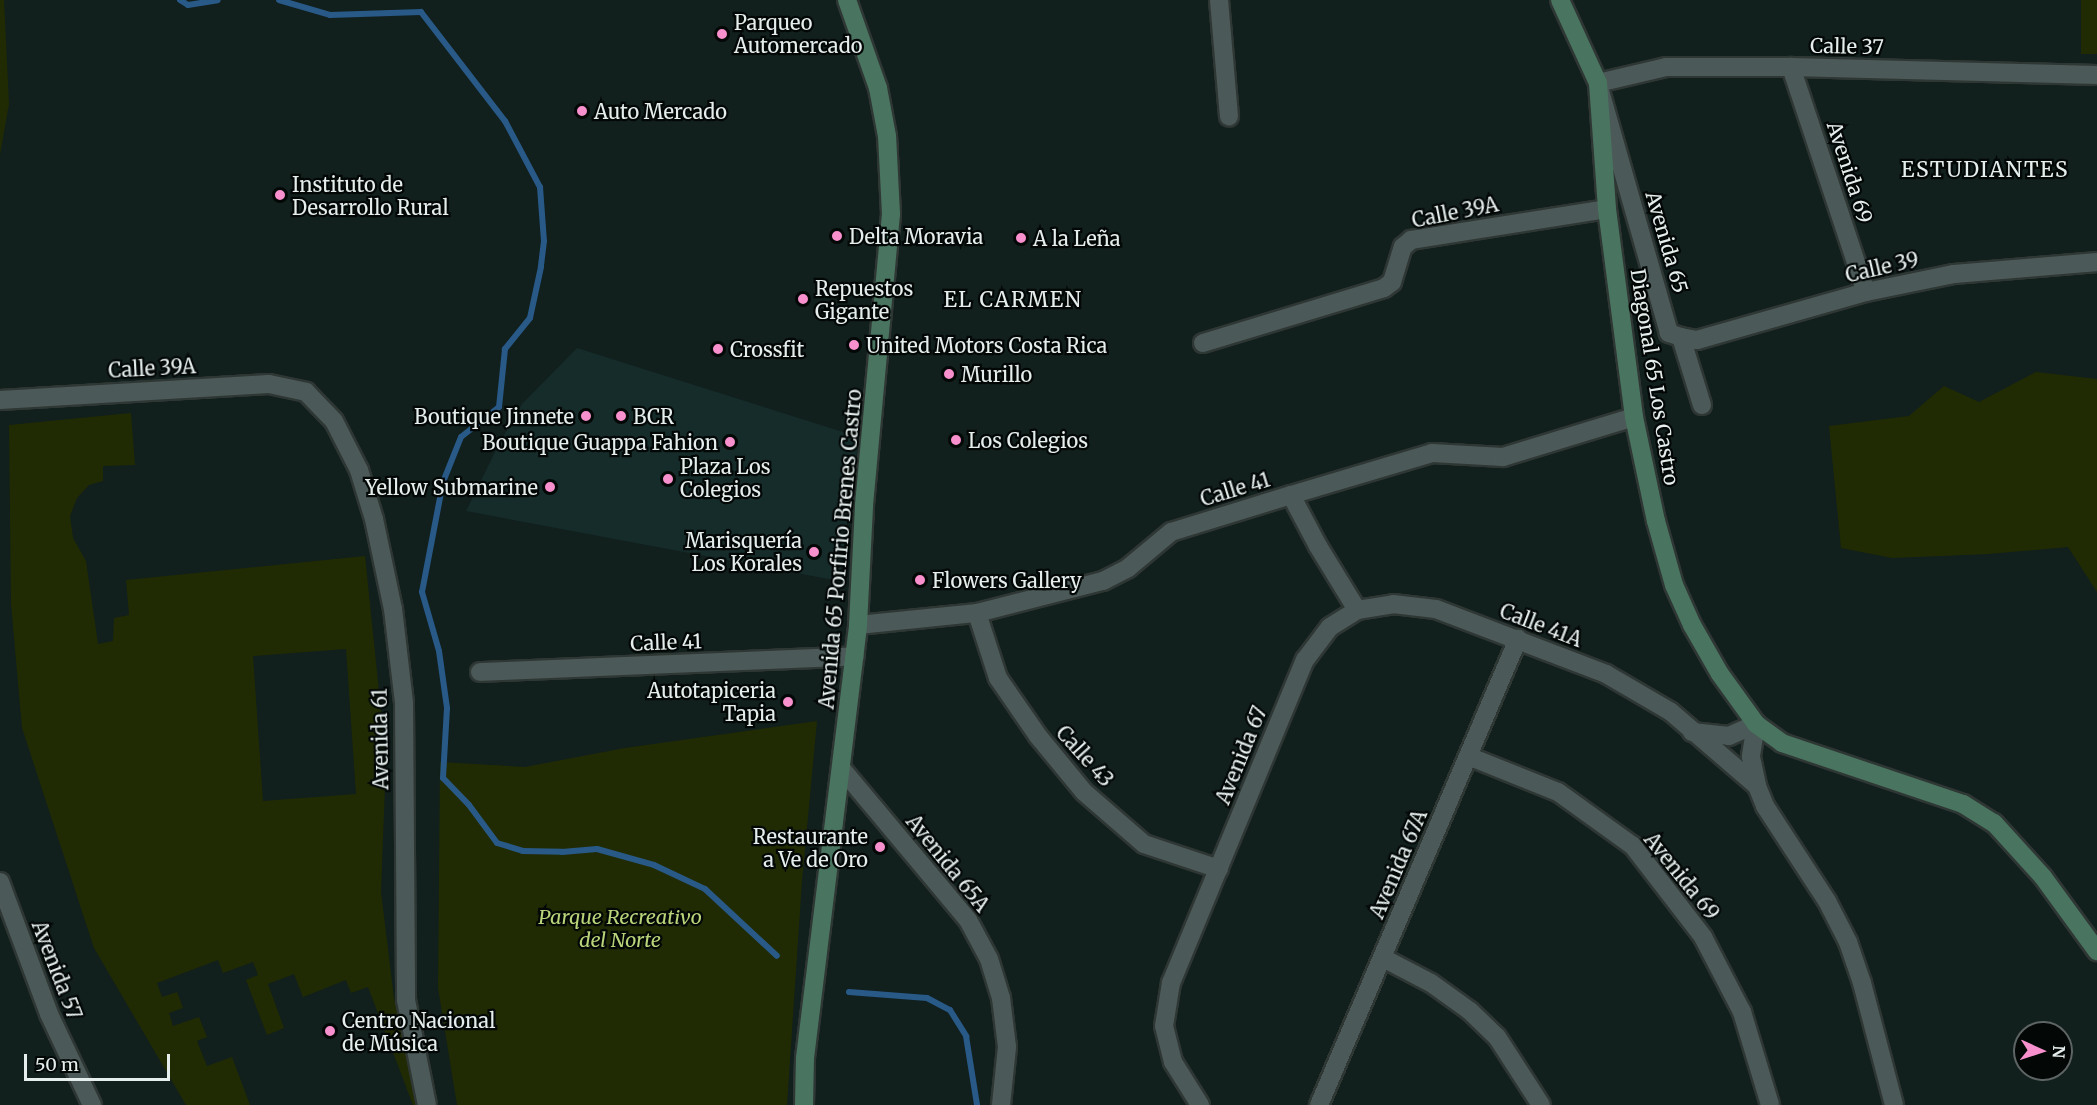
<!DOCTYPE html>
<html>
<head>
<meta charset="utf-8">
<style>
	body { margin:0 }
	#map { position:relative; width:2097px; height:1105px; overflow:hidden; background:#111f1d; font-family:Merriweather,serif }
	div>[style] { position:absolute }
	.built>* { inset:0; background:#162c2a }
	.green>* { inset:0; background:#212b03; transform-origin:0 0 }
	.stream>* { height:6px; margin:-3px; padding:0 3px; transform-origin:3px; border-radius:3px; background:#285987 }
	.roads { filter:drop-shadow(2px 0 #2f3735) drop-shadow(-2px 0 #2f3735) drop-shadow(0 2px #2f3735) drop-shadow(0 -2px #2f3735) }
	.minor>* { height:18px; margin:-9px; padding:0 9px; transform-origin:9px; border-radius:9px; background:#4b5a58 }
	.tertiary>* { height:18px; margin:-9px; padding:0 9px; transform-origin:9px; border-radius:9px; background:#4b5a58 }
	.secondary>* { height:18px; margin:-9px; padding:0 9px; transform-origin:9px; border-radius:9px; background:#497560 }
	.dots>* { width:16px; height:16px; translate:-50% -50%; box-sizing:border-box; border:3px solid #030807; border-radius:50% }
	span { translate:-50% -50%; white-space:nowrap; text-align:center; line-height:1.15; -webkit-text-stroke:4.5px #030807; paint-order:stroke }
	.poi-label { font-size:20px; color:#e5eeed }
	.left { translate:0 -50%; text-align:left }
	.right { translate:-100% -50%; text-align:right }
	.street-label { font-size:20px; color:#e5eeed }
	.park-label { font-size:20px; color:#bad579; font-style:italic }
	.neighbourhood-label { font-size:21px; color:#e5eeed; letter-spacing:1.5px }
	.north { position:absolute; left:2013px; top:1021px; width:60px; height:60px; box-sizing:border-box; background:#030807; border:2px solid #5d6463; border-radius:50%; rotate:93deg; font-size:16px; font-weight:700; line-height:24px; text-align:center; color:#e5eeed }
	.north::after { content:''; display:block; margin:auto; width:21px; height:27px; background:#f790cd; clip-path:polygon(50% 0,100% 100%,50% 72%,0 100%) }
	.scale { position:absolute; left:24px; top:1054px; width:146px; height:27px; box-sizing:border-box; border:3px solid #e5eeed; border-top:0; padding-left:8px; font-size:18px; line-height:21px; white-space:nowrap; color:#e5eeed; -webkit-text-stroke:4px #030807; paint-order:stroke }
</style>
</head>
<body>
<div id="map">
	<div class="built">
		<div style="clip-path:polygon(577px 348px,859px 437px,839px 581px,466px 511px,498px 446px,522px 404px)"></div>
	</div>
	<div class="green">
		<div style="clip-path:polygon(0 0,4px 0,9px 104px,0 155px)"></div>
		<div style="left:2081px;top:0;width:16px;height:54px"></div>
		<div style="clip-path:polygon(2036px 372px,2097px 379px,2097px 592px,2068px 547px,1988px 554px,1892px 558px,1841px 548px,1829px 426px,1909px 416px,1944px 386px,1979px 402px)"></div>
		<div style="clip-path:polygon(evenodd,131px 413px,135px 465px,103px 466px,103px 481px,89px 485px,77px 498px,70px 516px,73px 538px,86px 561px,98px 644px,113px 641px,114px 618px,129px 615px,126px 580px,365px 556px,386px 759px,381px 892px,394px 998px,419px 1105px,413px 1105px,368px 987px,351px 993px,346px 980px,303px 997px,294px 974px,268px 984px,284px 1028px,267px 1035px,246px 980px,258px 975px,253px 962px,223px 973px,218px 960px,157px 983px,162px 997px,177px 992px,183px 1008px,169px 1013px,173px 1026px,199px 1017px,207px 1037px,197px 1041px,207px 1066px,232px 1057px,250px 1105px,186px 1105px,94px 948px,22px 728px,11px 604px,9px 425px,131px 413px,346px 649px,356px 794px,263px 801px,253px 656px,346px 649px)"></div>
		<div style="clip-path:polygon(817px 721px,802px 881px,787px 1105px,457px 1105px,438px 988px,440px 762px,525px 767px,625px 748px)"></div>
	</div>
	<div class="stream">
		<div style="left:180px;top:0;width:9px;rotate:32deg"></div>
		<div style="left:188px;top:5px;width:30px;rotate:-9deg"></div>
		<div style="left:279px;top:0;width:53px;rotate:16.4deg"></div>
		<div style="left:330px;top:15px;width:91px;rotate:-1.9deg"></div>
		<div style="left:421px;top:12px;width:138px;rotate:52.4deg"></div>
		<div style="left:505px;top:121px;width:75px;rotate:62.1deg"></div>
		<div style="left:540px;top:187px;width:54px;rotate:85.8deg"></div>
		<div style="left:544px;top:241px;width:26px;rotate:97deg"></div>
		<div style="left:541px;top:267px;width:52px;rotate:102.2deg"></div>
		<div style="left:530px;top:318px;width:40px;rotate:129deg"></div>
		<div style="left:505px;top:349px;width:58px;rotate:95.9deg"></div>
		<div style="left:499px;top:407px;width:48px;rotate:141.7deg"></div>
		<div style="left:461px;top:437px;width:48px;rotate:111.8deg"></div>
		<div style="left:443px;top:482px;width:112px;rotate:100.8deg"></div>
		<div style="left:422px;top:592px;width:61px;rotate:73.9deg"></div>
		<div style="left:439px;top:651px;width:58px;rotate:82deg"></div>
		<div style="left:447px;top:708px;width:70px;rotate:93.3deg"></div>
		<div style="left:443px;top:778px;width:37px;rotate:46deg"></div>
		<div style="left:469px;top:805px;width:47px;rotate:53.6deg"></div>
		<div style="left:497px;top:843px;width:27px;rotate:17deg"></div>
		<div style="left:523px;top:851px;width:39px;rotate:1deg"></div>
		<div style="left:562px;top:852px;width:35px;rotate:-5deg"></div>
		<div style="left:597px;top:849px;width:59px;rotate:15.7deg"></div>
		<div style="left:654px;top:865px;width:56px;rotate:25.2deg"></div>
		<div style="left:705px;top:889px;width:98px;rotate:42.9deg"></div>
		<div style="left:849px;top:992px;width:78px;rotate:4.4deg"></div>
		<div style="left:927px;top:998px;width:26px;rotate:28deg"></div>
		<div style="left:950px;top:1010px;width:31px;rotate:58deg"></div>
		<div style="left:966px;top:1036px;width:70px;rotate:80.9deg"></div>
	</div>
	<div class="roads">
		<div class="minor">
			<div style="left:1219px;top:0;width:117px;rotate:85.1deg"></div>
			<div style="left:1791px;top:67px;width:237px;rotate:71.6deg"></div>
			<div style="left:1681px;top:337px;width:16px;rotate:11deg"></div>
			<div style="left:1697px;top:340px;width:176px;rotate:-15.9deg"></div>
			<div style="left:1866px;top:292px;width:90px;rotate:-11.6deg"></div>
			<div style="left:1954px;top:274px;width:144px;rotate:-4.8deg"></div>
			<div style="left:1203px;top:343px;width:189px;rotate:-16.9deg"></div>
			<div style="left:1384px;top:288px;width:10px;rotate:-37deg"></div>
			<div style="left:1392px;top:282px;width:37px;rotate:-73deg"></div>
			<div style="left:1403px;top:247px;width:11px;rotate:-41deg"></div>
			<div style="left:1411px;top:240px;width:198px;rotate:-9deg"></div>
			<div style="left:0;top:400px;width:269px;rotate:-3.4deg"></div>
			<div style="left:269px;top:384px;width:38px;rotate:12deg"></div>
			<div style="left:306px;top:392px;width:40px;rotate:46deg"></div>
			<div style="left:334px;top:421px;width:55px;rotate:63deg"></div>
			<div style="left:359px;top:470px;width:51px;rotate:73deg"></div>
			<div style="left:374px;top:519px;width:92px;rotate:78.1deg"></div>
			<div style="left:393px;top:609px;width:95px;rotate:83.3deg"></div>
			<div style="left:404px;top:703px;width:297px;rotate:89.6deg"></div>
			<div style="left:406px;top:1000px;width:107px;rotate:78.7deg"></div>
			<div style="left:1702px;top:405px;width:71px;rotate:-107.2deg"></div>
			<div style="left:1681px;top:337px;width:13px;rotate:-162deg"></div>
			<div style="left:1669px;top:333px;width:260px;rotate:-105.9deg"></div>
			<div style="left:1598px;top:83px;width:70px;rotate:-13.2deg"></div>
			<div style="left:1666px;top:67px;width:125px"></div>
			<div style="left:1791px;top:67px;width:306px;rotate:1.5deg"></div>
			<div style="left:1291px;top:495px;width:58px;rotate:62.1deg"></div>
			<div style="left:1318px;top:546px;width:75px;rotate:58.6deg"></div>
			<div style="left:977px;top:613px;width:68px;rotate:72.1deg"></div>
			<div style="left:998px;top:678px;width:70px;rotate:55.4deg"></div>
			<div style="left:1038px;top:736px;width:72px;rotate:50.6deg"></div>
			<div style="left:1084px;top:792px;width:79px;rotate:40.9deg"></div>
			<div style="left:1144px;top:844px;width:79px;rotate:18.4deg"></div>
			<div style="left:858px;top:625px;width:120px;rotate:-5.8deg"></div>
			<div style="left:977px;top:613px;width:130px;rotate:-14.3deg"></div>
			<div style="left:1103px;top:581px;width:28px;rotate:-27deg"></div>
			<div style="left:1128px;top:568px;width:56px;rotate:-39.9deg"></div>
			<div style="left:1171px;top:532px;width:126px;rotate:-17.1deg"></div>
			<div style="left:1291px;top:495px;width:147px;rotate:-16.6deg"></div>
			<div style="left:1432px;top:453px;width:71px;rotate:3.2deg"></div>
			<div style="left:1503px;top:457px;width:137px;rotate:-17deg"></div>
			<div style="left:480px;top:672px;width:375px;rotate:-2.4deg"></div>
			<div style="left:1692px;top:732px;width:37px;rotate:6deg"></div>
			<div style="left:1729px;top:736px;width:30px;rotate:-24deg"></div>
			<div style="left:1468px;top:756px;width:97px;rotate:21.8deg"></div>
			<div style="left:1558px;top:792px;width:92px;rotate:35.8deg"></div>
			<div style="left:1633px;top:846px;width:115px;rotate:52.4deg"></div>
			<div style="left:1703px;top:937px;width:85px;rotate:62.5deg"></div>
			<div style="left:1742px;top:1012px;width:97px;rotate:73.2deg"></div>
			<div style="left:841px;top:768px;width:198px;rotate:50.1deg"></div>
			<div style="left:968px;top:920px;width:44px;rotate:61.7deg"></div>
			<div style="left:989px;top:959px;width:41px;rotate:72.9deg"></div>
			<div style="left:1001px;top:998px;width:49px;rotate:83deg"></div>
			<div style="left:1007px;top:1047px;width:58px;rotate:95.9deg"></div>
			<div style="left:0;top:882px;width:141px;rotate:69.6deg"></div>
			<div style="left:49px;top:1014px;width:101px;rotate:64.7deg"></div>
			<div style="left:1383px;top:958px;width:54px;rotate:27.5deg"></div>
			<div style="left:1431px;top:983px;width:48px;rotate:35.7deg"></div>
			<div style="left:1470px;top:1011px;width:37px;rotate:44deg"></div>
			<div style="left:1497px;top:1037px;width:81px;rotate:57.1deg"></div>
			<div style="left:1200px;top:1105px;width:51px;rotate:-122.1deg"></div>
			<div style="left:1173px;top:1062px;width:37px;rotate:-104deg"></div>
			<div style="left:1164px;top:1026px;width:44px;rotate:-80.8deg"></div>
			<div style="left:1171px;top:983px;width:350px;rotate:-67.5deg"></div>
			<div style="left:1305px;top:660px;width:41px;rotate:-52.9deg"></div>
			<div style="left:1330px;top:627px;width:32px;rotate:-32deg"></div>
			<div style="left:1357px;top:610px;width:36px;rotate:-9deg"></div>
			<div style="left:1393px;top:604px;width:43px;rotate:6.6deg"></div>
			<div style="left:1436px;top:609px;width:182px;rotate:20.9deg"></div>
			<div style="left:1606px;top:674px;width:75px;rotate:30.3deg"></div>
			<div style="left:1671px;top:712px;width:113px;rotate:40.7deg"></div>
			<div style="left:1319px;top:1105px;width:507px;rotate:-66.88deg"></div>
		</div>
		<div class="tertiary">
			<div style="left:1756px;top:724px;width:33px;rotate:99deg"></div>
			<div style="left:1751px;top:757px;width:30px;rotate:78deg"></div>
			<div style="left:1757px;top:786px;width:22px;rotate:68deg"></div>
			<div style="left:1765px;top:806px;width:113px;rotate:56.9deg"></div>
			<div style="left:1827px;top:901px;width:46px;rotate:62.9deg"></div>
			<div style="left:1848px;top:942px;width:43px;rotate:71.1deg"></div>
			<div style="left:1862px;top:983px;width:126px;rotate:75.3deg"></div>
		</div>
		<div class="secondary">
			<div style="left:1560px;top:0;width:91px;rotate:65.4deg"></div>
			<div style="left:1598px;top:83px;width:126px;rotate:85.9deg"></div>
			<div style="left:1607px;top:209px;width:210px;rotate:82.6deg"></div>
			<div style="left:1634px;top:417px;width:106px;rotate:78.1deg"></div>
			<div style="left:1656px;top:521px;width:66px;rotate:74.3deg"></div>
			<div style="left:1674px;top:585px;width:44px;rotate:65.8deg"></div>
			<div style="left:1692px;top:625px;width:56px;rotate:60.3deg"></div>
			<div style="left:1720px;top:674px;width:62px;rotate:54.2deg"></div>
			<div style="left:1756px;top:724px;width:32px;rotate:36deg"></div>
			<div style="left:1782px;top:743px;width:191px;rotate:18.6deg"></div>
			<div style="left:1963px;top:804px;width:36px;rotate:32deg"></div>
			<div style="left:1994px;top:823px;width:73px;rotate:47.8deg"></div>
			<div style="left:2043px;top:877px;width:92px;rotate:53.9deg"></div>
			<div style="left:804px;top:1105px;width:47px;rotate:-88.8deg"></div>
			<div style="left:805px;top:1058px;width:436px;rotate:-83deg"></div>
			<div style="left:858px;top:625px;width:120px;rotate:-87.1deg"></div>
			<div style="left:864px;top:505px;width:292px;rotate:-84.7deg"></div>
			<div style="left:891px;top:214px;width:78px;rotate:-92.9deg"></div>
			<div style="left:887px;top:136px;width:49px;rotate:-100.6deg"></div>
			<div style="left:878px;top:88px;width:93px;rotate:-109.4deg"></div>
		</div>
	</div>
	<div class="dots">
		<div style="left:722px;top:34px;background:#f790cd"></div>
		<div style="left:582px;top:111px;background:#f790cd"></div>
		<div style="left:280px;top:195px;background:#f790cd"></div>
		<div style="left:837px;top:236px;background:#f790cd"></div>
		<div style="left:1021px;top:238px;background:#f790cd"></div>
		<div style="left:803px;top:299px;background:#f790cd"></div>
		<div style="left:854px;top:345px;background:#f790cd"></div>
		<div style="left:718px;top:349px;background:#f790cd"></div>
		<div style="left:949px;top:374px;background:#f790cd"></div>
		<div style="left:586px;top:416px;background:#f790cd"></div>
		<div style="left:621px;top:416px;background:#f790cd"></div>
		<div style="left:956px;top:440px;background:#f790cd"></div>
		<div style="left:730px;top:442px;background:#f790cd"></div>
		<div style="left:668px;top:479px;background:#f790cd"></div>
		<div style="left:550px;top:487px;background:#f790cd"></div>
		<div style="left:814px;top:552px;background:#f790cd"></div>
		<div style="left:920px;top:580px;background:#f790cd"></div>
		<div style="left:788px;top:702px;background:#f790cd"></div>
		<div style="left:880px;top:847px;background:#f790cd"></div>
		<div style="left:330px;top:1031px;background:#f790cd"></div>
	</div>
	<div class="poi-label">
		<span class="left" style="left:734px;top:34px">Parqueo<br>Automercado</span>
		<span class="left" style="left:594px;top:111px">Auto Mercado</span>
		<span class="left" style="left:292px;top:196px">Instituto de<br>Desarrollo Rural</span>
		<span class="left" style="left:849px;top:236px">Delta Moravia</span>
		<span class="left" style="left:1033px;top:238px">A la Leña</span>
		<span class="left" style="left:815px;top:300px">Repuestos<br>Gigante</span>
		<span class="left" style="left:866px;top:345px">United Motors Costa Rica</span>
		<span class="left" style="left:730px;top:349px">Crossfit</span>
		<span class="left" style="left:961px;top:374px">Murillo</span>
		<span class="right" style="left:574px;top:416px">Boutique Jinnete</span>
		<span class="left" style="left:633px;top:416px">BCR</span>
		<span class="left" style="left:968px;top:440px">Los Colegios</span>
		<span class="right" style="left:718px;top:442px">Boutique Guappa Fahion</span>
		<span class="left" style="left:680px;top:478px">Plaza Los<br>Colegios</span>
		<span class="right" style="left:538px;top:487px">Yellow Submarine</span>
		<span class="right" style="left:802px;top:552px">Marisquería<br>Los Korales</span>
		<span class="left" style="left:932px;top:580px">Flowers Gallery</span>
		<span class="right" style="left:776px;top:702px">Autotapiceria<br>Tapia</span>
		<span class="right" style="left:868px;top:848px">Restaurante<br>a Ve de Oro</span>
		<span class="left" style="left:342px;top:1032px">Centro Nacional<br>de Música</span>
	</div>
	<div class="street-label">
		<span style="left:1847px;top:46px;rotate:1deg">Calle 37</span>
		<span style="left:1850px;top:172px;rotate:72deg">Avenida 69</span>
		<span style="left:1455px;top:212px;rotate:-11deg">Calle 39A</span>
		<span style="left:1667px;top:242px;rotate:74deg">Avenida 65</span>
		<span style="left:1882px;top:267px;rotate:-13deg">Calle 39</span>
		<span style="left:152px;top:368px;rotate:-3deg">Calle 39A</span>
		<span style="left:1655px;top:377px;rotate:81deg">Diagonal 65 Los Castro</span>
		<span style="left:1235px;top:489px;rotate:-17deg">Calle 41</span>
		<span style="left:840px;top:549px;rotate:-85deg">Avenida 65 Porfirio Brenes Castro</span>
		<span style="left:1541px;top:625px;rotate:21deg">Calle 41A</span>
		<span style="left:666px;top:642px;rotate:-2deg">Calle 41</span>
		<span style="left:380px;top:739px;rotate:-91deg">Avenida 61</span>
		<span style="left:1241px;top:755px;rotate:-68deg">Avenida 67</span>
		<span style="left:1085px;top:756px;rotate:48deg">Calle 43</span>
		<span style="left:948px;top:863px;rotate:51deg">Avenida 65A</span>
		<span style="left:1398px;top:864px;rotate:-67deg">Avenida 67A</span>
		<span style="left:1682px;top:876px;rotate:51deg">Avenida 69</span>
		<span style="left:57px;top:970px;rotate:69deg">Avenida 57</span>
	</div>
	<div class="park-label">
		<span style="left:620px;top:928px">Parque Recreativo<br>del Norte</span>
	</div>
	<div class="neighbourhood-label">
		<span style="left:1985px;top:170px">ESTUDIANTES</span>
		<span style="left:1013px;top:300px">EL CARMEN</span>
	</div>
	<div class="north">N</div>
	<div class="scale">50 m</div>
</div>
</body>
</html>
